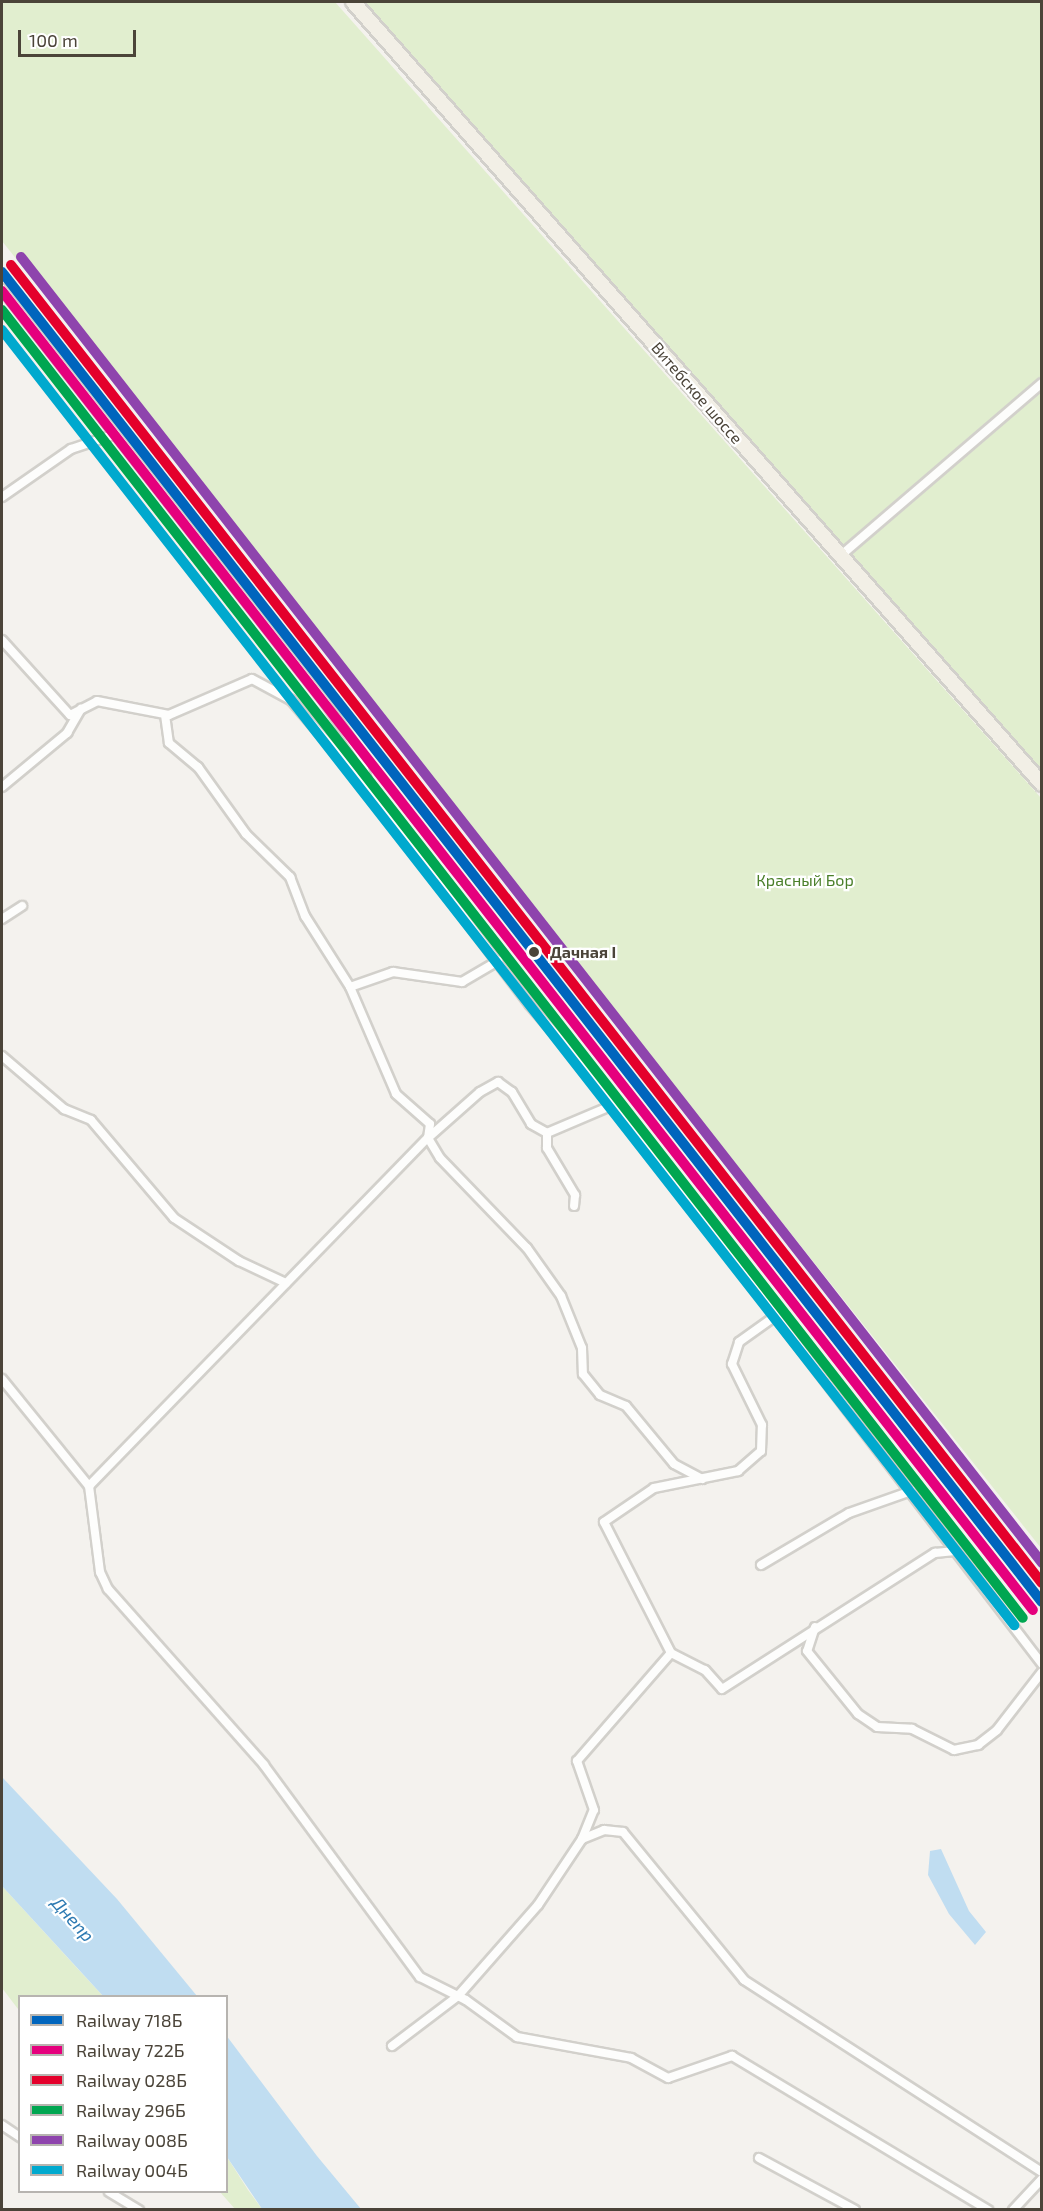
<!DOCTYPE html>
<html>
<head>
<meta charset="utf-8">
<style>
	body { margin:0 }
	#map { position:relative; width:1043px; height:2211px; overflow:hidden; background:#f4f2ee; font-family:"Exo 2",sans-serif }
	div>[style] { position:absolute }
	.green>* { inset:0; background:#e1eecf }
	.water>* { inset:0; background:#c0ddf1 }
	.roads { filter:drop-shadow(2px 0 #d2d0cb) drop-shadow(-2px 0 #d2d0cb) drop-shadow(0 2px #d2d0cb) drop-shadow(0 -2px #d2d0cb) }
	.street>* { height:8px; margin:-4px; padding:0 4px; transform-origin:4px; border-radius:4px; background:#fdfdfc }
	.primary>* { height:14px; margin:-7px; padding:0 7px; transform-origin:7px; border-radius:7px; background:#f2efe6 }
	.rail-1>* { height:10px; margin:-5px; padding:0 5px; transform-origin:5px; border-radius:5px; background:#0065bd }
	.rail-2>* { height:10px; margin:-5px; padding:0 5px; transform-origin:5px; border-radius:5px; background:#e5007d }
	.rail-3>* { height:10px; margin:-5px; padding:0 5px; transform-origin:5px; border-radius:5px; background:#e4002b }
	.rail-4>* { height:10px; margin:-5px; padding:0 5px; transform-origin:5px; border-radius:5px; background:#00a651 }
	.rail-5>* { height:10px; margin:-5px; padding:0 5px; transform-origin:5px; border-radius:5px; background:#8e44ad }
	.rail-6>* { height:10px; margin:-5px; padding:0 5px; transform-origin:5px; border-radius:5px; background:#00a9ce }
	.dots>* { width:16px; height:16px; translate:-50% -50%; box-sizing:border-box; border:3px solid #fff; border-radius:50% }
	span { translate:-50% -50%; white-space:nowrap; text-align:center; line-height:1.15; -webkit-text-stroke:4.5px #fff; paint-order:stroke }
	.street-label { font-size:16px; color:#4b4439 }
	.park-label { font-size:16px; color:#4a7f2a }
	.stop-label { font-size:16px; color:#4b4439; font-weight:700 }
	.left { translate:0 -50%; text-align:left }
	.water-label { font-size:18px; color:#2e7ab2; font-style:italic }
	.frame { position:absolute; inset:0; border:3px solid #4b4439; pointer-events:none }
	.legend { position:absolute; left:18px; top:1995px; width:210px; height:198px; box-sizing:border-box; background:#fff; border:2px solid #b7b4b0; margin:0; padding:8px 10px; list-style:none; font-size:18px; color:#4b4439 }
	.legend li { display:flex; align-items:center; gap:12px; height:30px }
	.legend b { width:30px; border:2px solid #b7b4b0 }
	.scale { position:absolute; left:18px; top:30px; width:118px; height:27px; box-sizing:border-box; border:3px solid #4b4439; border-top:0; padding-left:8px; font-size:18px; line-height:21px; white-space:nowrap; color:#4b4439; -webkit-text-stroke:4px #fff; paint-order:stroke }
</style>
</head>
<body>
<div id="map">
	<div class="green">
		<div style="clip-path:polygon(2px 2px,335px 2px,1041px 798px,1041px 1548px,2px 241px)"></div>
		<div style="clip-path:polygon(364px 2px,1041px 2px,1041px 774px,745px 440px)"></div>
		<div style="clip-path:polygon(2px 1886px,77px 1968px,103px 1996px,20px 1996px,18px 2009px,2px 1988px)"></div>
		<div style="clip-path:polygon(227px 2157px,248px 2190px,262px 2209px,235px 2209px,220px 2192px,226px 2192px)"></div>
	</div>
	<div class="water">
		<div style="clip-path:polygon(2px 1777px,117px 1899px,197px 1996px,103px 1996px,2px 1886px)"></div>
		<div style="clip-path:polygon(941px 1849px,969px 1911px,986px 1932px,975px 1945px,949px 1914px,928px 1875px,930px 1851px)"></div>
		<div style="clip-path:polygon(226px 2035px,317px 2156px,361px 2209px,262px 2209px,227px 2157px)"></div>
	</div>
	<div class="roads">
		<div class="street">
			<div style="left:2px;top:289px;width:524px;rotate:51.97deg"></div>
			<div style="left:325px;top:702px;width:64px;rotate:55.8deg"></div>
			<div style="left:361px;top:755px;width:37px;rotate:77deg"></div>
			<div style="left:2px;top:497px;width:84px;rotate:-34.8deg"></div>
			<div style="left:71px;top:449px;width:47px;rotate:-18.4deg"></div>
			<div style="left:839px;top:557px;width:267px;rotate:-40.6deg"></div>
			<div style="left:2px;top:640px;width:101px;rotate:47.8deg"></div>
			<div style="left:70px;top:715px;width:30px;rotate:-27deg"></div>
			<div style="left:97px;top:701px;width:73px;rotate:11deg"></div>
			<div style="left:169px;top:715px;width:90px;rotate:-23.4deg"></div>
			<div style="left:252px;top:679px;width:44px;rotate:28.3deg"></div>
			<div style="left:291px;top:700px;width:108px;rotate:49.1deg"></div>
			<div style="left:362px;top:782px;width:279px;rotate:53deg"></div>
			<div style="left:530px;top:1005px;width:93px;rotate:48.9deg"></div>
			<div style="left:591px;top:1075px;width:742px;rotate:52.56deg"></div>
			<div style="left:165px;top:715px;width:28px;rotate:82deg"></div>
			<div style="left:169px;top:743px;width:38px;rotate:40deg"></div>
			<div style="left:198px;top:767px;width:82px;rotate:54.4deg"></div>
			<div style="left:246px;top:834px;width:62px;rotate:44.3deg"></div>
			<div style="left:290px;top:877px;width:42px;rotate:69deg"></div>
			<div style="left:305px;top:916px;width:84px;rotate:57.6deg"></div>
			<div style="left:350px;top:987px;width:116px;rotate:66.7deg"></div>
			<div style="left:396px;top:1094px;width:45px;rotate:41.4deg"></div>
			<div style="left:430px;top:1124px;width:14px;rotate:98deg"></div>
			<div style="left:428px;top:1138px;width:23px;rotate:59deg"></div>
			<div style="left:440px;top:1158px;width:125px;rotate:46deg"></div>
			<div style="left:527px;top:1248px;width:59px;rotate:54.7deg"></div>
			<div style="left:561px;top:1296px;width:56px;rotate:68deg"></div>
			<div style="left:582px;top:1348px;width:26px;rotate:88deg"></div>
			<div style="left:583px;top:1374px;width:27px;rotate:51deg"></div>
			<div style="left:600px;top:1395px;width:28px;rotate:23deg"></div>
			<div style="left:626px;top:1406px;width:75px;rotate:50.4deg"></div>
			<div style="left:674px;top:1464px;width:32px;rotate:28deg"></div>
			<div style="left:2px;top:787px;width:85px;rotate:-39.7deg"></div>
			<div style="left:67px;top:733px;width:28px;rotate:-60deg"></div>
			<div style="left:2px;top:919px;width:24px;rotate:-33deg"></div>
			<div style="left:350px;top:987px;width:46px;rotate:-19.2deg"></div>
			<div style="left:393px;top:972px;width:70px;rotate:8.2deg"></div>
			<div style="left:462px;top:982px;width:42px;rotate:-30.3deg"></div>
			<div style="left:2px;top:1056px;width:82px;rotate:40.5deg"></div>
			<div style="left:64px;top:1109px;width:29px;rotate:22deg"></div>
			<div style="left:91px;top:1120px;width:128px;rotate:49.7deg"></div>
			<div style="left:174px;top:1218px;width:78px;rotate:33.5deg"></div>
			<div style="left:239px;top:1261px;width:52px;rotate:25.1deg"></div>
			<div style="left:547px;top:1133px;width:15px;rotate:90deg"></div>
			<div style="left:547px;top:1148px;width:55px;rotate:59.2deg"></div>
			<div style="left:575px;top:1195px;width:11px;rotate:95deg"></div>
			<div style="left:2px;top:1379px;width:138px;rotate:50.9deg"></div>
			<div style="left:89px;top:1486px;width:486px;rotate:-45.8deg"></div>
			<div style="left:428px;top:1138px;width:69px;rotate:-41.5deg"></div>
			<div style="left:480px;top:1092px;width:21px;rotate:-29deg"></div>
			<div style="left:498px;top:1082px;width:17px;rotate:36deg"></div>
			<div style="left:512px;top:1092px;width:37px;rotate:59deg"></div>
			<div style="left:531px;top:1124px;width:18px;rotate:29deg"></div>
			<div style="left:547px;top:1133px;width:72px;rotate:-23deg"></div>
			<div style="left:89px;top:1486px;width:87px;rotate:82.7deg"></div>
			<div style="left:100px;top:1572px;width:19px;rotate:65deg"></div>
			<div style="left:108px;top:1589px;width:235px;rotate:48.4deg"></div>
			<div style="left:264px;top:1765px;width:263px;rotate:53.7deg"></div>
			<div style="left:420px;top:1977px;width:51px;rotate:26.6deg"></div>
			<div style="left:466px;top:2000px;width:63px;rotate:36deg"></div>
			<div style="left:517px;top:2037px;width:116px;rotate:10.4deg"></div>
			<div style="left:631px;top:2058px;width:42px;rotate:28.4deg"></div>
			<div style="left:668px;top:2078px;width:68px;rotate:-19deg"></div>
			<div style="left:732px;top:2056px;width:299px;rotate:31deg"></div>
			<div style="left:761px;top:1565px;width:102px;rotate:-30.6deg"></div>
			<div style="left:849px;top:1513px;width:66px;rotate:-19.5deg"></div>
			<div style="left:815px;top:1627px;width:25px;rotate:108deg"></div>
			<div style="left:807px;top:1651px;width:81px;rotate:51deg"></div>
			<div style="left:858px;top:1714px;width:23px;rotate:34deg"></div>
			<div style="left:877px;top:1727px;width:35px;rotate:3deg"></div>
			<div style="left:912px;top:1729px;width:47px;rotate:26.6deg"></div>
			<div style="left:954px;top:1750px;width:25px;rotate:-12deg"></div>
			<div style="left:978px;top:1745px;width:24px;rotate:-38deg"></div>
			<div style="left:997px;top:1730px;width:73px;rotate:-52.2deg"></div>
			<div style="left:671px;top:1653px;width:38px;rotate:27deg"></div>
			<div style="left:705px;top:1670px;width:25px;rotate:48deg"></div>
			<div style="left:722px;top:1689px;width:253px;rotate:-32.6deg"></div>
			<div style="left:935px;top:1553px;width:20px;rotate:-6deg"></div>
			<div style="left:582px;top:1839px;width:31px;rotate:-68deg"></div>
			<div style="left:594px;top:1810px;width:52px;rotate:-109.1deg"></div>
			<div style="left:577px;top:1761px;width:143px;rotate:-49deg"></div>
			<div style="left:671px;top:1653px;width:147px;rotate:-117.1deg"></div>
			<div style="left:604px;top:1522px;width:60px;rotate:-34.2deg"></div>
			<div style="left:654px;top:1488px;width:86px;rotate:-11.4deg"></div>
			<div style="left:738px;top:1471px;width:30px;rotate:-41deg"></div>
			<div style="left:761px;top:1451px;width:26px;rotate:-88deg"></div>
			<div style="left:762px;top:1425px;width:68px;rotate:-116.2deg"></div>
			<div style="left:732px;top:1364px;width:23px;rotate:-72deg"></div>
			<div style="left:739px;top:1342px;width:43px;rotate:-35.5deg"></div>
			<div style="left:392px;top:2046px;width:83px;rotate:-37.1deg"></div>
			<div style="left:458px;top:1996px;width:121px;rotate:-48.7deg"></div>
			<div style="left:538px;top:1905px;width:79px;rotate:-56.3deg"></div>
			<div style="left:582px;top:1839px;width:24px;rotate:-22deg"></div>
			<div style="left:604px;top:1830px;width:19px;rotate:6deg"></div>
			<div style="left:623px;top:1832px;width:191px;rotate:50.7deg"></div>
			<div style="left:744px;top:1980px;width:354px;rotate:32.8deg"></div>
			<div style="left:2px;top:2125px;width:22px;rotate:34deg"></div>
			<div style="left:759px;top:2158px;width:109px;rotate:28.4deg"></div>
			<div style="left:109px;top:2192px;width:35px;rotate:31deg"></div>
			<div style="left:1013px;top:2210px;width:42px;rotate:-46.9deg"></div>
		</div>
		<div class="primary">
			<div style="left:353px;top:2px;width:1042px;rotate:48.62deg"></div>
		</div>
	</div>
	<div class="rail-1">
		<div style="left:2px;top:272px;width:1688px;rotate:51.98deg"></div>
	</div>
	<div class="rail-2">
		<div style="left:2px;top:291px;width:1674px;rotate:51.99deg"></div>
	</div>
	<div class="rail-3">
		<div style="left:11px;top:265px;width:1673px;rotate:51.97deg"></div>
	</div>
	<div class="rail-4">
		<div style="left:2px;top:310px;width:1659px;rotate:52.03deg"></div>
	</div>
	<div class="rail-5">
		<div style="left:21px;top:257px;width:1658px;rotate:51.98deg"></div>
	</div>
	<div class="rail-6">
		<div style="left:2px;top:330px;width:1644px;rotate:51.99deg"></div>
	</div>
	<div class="dots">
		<div style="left:534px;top:952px;background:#4b4439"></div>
	</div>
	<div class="street-label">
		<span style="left:697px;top:393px;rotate:49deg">Витебское шоссе</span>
	</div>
	<div class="park-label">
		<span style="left:805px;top:880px">Красный Бор</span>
	</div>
	<div class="stop-label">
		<span class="left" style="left:550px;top:952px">Дачная I</span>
	</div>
	<div class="water-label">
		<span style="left:73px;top:1919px;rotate:48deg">Днепр</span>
	</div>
	<div class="frame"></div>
	<ul class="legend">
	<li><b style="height:8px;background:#0065bd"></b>Railway 718Б</li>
	<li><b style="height:8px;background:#e5007d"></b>Railway 722Б</li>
	<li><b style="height:8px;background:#e4002b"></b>Railway 028Б</li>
	<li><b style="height:8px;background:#00a651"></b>Railway 296Б</li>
	<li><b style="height:8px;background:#8e44ad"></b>Railway 008Б</li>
	<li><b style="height:8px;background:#00a9ce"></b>Railway 004Б</li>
	</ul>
	<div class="scale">100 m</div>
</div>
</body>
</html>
